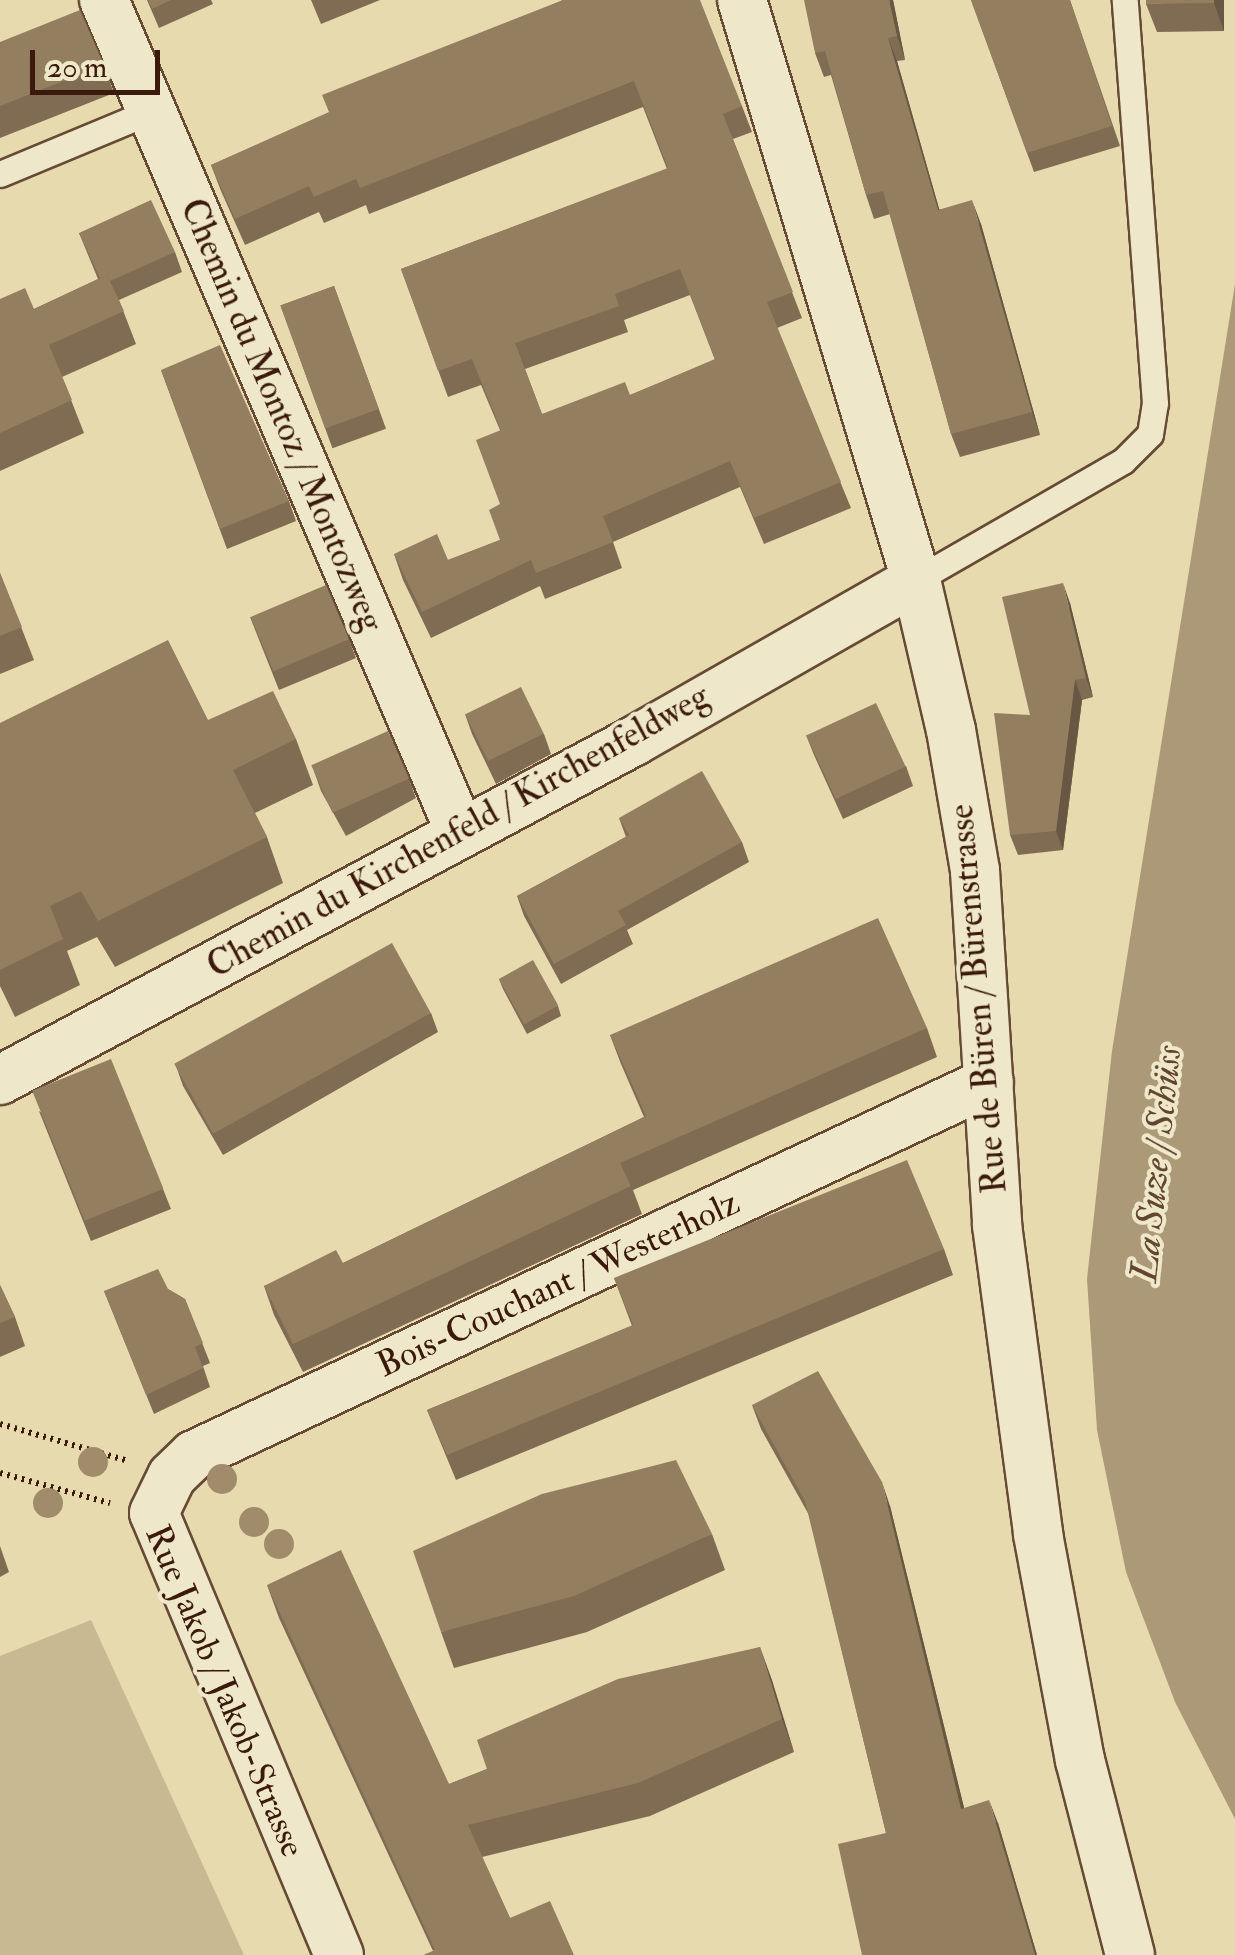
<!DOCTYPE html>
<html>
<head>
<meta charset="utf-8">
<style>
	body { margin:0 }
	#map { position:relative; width:1235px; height:1955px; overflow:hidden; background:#e6daae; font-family:"IM FELL Double Pica",serif }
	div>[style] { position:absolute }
	.green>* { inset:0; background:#c9b992 }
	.water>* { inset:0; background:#ac9977 }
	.path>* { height:6px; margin-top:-3px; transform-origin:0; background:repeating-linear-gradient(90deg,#3b1a0b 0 2.5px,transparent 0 7.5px) }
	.roads { filter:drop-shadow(2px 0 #664a34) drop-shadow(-2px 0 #664a34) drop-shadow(0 2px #664a34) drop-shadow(0 -2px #664a34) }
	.service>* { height:25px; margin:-12.5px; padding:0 12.5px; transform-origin:12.5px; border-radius:12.5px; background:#efe7ca }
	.minor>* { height:48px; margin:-24px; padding:0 24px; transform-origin:24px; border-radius:24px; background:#efe7ca }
	.trees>* { width:30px; height:30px; margin:-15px; border-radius:50%; background:#a08b6b }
	.wall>* { inset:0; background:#7f6c53; transform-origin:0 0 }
	.shaded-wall>* { inset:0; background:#685843 }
	.building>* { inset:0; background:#947e60; transform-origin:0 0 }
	span { translate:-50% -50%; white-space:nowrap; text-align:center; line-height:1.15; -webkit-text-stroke:8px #efe7ca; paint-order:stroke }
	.street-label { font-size:35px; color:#3b1a0b }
	.water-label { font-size:38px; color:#634631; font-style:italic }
	.scale { position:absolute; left:30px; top:50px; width:130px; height:45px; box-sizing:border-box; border:5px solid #3b1a0b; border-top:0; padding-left:12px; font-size:30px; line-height:35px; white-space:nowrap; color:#3b1a0b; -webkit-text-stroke:8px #efe7ca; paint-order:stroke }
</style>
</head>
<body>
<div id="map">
	<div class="green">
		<div style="clip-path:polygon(91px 1620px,244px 1955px,0 1955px,0 1656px)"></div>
	</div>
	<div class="water">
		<div style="clip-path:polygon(1235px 284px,1235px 1819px,1175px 1702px,1126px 1572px,1097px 1430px,1087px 1279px,1112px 1051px)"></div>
	</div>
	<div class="path">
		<div style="left:0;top:1424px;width:133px;rotate:16.1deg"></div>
		<div style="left:0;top:1473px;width:114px;rotate:15.3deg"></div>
	</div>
	<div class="roads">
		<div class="service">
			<div style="left:0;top:174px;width:164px;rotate:-22.6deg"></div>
			<div style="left:916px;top:580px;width:239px;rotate:-29.9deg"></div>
			<div style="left:1123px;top:461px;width:38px;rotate:-45deg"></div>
			<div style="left:1150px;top:434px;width:31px;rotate:-81deg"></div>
			<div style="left:1155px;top:403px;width:404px;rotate:-94.3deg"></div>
		</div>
		<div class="minor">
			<div style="left:104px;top:0;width:902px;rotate:66.82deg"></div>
			<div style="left:742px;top:0;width:606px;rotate:73.3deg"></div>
			<div style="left:916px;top:580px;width:154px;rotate:76.9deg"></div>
			<div style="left:951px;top:730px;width:143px;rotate:80.3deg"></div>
			<div style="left:975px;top:871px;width:355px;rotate:86.4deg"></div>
			<div style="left:997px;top:1225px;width:312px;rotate:82.4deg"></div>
			<div style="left:1038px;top:1534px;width:230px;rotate:79.5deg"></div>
			<div style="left:1080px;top:1760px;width:201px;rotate:75.6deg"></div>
			<div style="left:0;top:1080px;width:719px;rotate:-28.13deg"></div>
			<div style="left:634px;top:741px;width:325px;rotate:-29.7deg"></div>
			<div style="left:339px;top:1955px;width:479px;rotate:-112.7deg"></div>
			<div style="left:154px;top:1513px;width:41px;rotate:-64.1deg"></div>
			<div style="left:172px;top:1476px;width:30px;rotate:-44deg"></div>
			<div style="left:194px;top:1455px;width:878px;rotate:-25.14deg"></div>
		</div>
	</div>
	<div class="trees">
		<div style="left:93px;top:1462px"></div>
		<div style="left:222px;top:1479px"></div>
		<div style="left:48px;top:1503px"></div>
		<div style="left:254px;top:1522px"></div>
		<div style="left:279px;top:1544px"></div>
	</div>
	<div class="wall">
		<div style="clip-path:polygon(147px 0,211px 0,213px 4px,159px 28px)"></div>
		<div style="clip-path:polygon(311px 0,380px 0,321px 24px)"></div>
		<div style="clip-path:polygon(evenodd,563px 0,742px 106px,752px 132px,733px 139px,802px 318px,777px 328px,851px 508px,764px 544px,740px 487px,613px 542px,622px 568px,545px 599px,540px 586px,431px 638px,403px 580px,394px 554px,448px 560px,500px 540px,500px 430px,481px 385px,448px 397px,401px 269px,667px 169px,643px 107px,369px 214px,366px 205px,324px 223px,319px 212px,245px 245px,221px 191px,211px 165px,329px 113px,563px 0,690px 295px,715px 360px,630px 395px,542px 414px,525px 369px,628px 332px,624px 320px,690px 295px)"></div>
		<div style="clip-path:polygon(893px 0,905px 60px,897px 61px,939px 209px,981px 224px,1040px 435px,960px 457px,951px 434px,890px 214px,874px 219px,866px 195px,831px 75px,824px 77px,815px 53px)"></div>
		<div style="clip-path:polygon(971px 0,1070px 0,1120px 146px,1034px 172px)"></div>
		<div style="clip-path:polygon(1224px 0,1224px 31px,1157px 32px,1146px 4px)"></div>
		<div style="clip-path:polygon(0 42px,104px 65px,114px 93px,0 138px)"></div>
		<div style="clip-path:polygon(79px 233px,175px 252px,182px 272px,119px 300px,136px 344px,62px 377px,84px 433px,0 471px,0 299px,34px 309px,98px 279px)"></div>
		<div style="left:334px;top:286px;width:152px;height:57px;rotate:70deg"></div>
		<div style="clip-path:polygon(161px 370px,289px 501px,296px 521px,227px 549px)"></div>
		<div style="clip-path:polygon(0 573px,34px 660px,0 674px)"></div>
		<div style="clip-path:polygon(1070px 603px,1093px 697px,1082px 700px,1063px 850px,1018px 855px,1010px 835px)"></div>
		<div style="clip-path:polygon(250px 617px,349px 639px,356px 658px,279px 690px)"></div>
		<div style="clip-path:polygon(465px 714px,544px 734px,551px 754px,496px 784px,472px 734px)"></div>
		<div style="clip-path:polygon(208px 720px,296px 739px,313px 785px,255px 813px,267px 837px,283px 883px,115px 967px,97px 937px,67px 951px,80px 985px,15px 1017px,0 986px,0 723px)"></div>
		<div style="clip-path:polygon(806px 735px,906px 766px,913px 786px,843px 819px,814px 755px)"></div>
		<div style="clip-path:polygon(314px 771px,409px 779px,416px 798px,346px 836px,321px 791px)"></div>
		<div style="clip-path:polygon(619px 818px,742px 842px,749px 862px,627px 930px,633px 944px,561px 984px,524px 916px,517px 896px,626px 837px)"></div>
		<div style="clip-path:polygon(499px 979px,558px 1006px,561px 1016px,527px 1034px,503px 989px)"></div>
		<div style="clip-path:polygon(431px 1013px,438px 1032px,223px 1155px,183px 1086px,176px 1066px)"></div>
		<div style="clip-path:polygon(927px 1028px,937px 1057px,633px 1190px,642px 1214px,303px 1372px,274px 1315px,264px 1286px,343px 1263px,644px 1117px,621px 1064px,610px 1035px)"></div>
		<div style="clip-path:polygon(39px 1111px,163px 1189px,171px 1209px,91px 1241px)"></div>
		<div style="clip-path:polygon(944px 1249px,953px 1275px,456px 1480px,427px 1410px,632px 1326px,614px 1278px)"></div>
		<div style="clip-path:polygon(0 1285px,15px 1317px,25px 1346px,0 1357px)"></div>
		<div style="clip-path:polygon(168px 1289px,185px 1299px,210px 1363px,203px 1366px,210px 1387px,154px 1414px,104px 1291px)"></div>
		<div style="clip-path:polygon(752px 1405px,890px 1506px,964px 1808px,998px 1823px,1037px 1955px,862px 1955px,886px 1833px,809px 1515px,761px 1429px)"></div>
		<div style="clip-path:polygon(712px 1534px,725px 1570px,587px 1632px,454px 1668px,441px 1632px)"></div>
		<div style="clip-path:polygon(0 1546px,9px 1572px,0 1577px)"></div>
		<div style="clip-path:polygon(267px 1585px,449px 1784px,487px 1769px,760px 1647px,794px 1752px,650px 1816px,482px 1857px,510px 1918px,433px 1951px,279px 1618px)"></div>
	</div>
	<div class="shaded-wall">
		<div style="clip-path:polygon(889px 0,893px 0,905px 60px,897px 36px)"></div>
		<div style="clip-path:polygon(1214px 0,1224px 0,1224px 31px,1214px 3px)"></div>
		<div style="clip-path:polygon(888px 38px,897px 61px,946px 233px,938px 210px)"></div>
		<div style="clip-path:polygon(972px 200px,981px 224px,1040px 435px,1032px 412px)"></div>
		<div style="clip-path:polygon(1063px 583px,1070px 603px,1093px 697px,1086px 678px)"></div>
		<div style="clip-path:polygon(1075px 680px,1082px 700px,1063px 850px,1056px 831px)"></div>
		<div style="clip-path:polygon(882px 1482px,890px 1506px,970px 1832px,961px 1809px)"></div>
		<div style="clip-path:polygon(760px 1647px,772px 1680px,794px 1752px,782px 1719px)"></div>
		<div style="clip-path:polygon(989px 1800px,998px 1823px,1037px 1955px,1035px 1955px)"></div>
	</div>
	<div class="building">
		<div style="clip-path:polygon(148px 0,171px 0,152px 9px)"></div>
		<div style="clip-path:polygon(evenodd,563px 0,700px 0,742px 106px,723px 114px,793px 292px,767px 302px,841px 482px,754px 518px,730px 461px,603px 516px,613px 542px,536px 573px,531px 560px,422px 612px,394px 554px,437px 534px,448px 560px,500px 540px,489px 510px,500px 504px,476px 440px,501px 430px,472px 359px,438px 371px,401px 269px,668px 168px,634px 81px,360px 188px,356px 179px,314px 197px,309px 186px,235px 219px,211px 165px,329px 112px,322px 95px,563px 0,680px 269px,715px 359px,630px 395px,625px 382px,542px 414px,515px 343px,619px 306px,615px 294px,680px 269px)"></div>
		<div style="clip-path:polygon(804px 0,889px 0,897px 36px,888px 38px,938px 210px,972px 200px,1032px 412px,951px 434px,883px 191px,866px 195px,825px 51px,815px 53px)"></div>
		<div style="clip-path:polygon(971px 0,1070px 0,1112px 126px,1027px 153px)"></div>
		<div style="clip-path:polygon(1146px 0,1214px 0,1214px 3px,1146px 4px)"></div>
		<div style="clip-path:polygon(80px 10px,104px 65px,0 106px,0 42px)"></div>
		<div style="clip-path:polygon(151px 200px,175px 252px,110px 281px,107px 275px,100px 278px,79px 233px)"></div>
		<div style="clip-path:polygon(107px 275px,124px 311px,49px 345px,72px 400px,0 433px,0 299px,25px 288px,34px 309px)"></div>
		<div style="left:334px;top:286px;width:131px;height:57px;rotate:70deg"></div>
		<div style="clip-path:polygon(220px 345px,289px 501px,220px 529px,161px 370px)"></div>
		<div style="clip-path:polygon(0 573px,22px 627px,0 636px)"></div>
		<div style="clip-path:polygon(1063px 583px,1086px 678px,1075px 680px,1056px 831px,1010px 835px,994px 713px,1030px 715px,1002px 597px)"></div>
		<div style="left:326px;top:585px;width:59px;height:82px;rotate:67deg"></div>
		<div style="clip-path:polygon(168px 640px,208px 720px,273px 691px,296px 739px,233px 770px,267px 837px,98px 921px,81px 891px,50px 906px,63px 939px,0 970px,0 723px)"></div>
		<div style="left:521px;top:687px;width:52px;height:62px;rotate:64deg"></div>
		<div style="left:876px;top:703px;width:70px;height:77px;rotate:65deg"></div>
		<div style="left:388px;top:731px;width:52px;height:84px;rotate:66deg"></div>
		<div style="clip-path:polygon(702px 771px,742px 842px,618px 911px,626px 925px,554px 964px,517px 896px,629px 835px,619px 818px)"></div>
		<div style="clip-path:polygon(878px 918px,927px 1028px,620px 1163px,631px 1186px,293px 1344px,264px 1286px,336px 1250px,343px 1263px,646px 1116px,610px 1035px)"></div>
		<div style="left:392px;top:943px;width:80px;height:249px;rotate:61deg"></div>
		<div style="left:533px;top:960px;width:52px;height:39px;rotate:61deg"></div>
		<div style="left:111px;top:1059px;width:140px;height:85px;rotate:68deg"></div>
		<div style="clip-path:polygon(907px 1160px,944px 1249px,447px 1455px,427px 1410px,633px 1325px,614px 1278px)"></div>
		<div style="clip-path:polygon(158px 1269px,168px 1289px,185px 1299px,203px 1343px,195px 1347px,203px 1368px,146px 1395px,104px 1291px)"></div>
		<div style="clip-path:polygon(0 1285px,15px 1317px,0 1323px)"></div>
		<div style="clip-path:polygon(818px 1371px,882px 1482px,961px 1809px,989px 1800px,1035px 1955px,862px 1955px,838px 1844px,886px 1833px,805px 1501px,752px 1405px)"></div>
		<div style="clip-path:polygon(676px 1460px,712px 1534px,574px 1596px,441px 1632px,413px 1551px,542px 1494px)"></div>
		<div style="clip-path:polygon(341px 1550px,449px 1784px,487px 1769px,477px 1740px,618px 1679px,760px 1647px,782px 1719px,638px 1783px,468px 1825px,510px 1918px,550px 1901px,574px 1955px,423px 1955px,435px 1950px,267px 1585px)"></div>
	</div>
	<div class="street-label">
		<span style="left:282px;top:415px;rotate:67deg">Chemin du Montoz / Montozweg</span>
		<span style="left:458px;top:831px;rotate:-29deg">Chemin du Kirchenfeld / Kirchenfeldweg</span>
		<span style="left:978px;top:999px;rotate:-95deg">Rue de Büren / Bürenstrasse</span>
		<span style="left:558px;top:1284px;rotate:-25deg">Bois-Couchant / Westerholz</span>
		<span style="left:225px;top:1691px;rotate:67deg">Rue Jakob / Jakob-Strasse</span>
	</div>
	<div class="water-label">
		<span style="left:1157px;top:1164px;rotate:-84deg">La Suze / Schüss</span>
	</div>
	<div class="scale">20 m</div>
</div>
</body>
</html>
